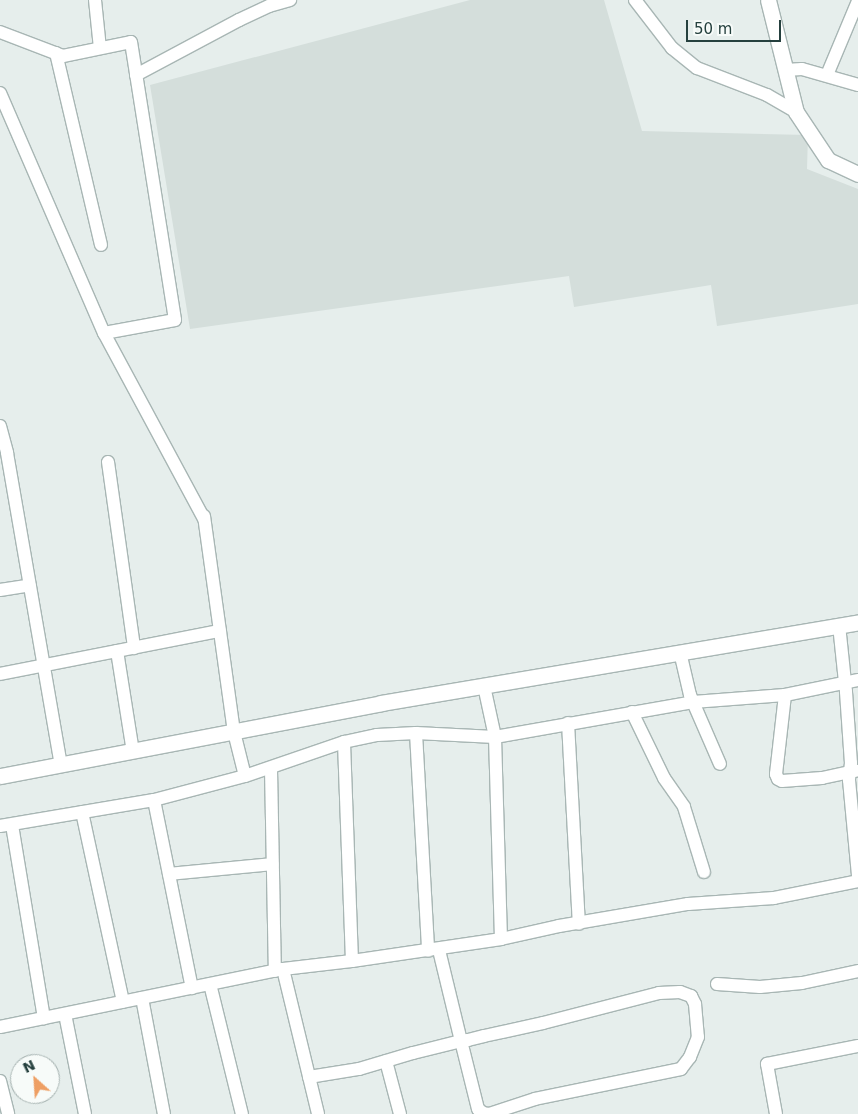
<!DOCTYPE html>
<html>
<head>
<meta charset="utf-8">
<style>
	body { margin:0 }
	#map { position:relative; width:858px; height:1114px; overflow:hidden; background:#e6eeec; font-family:"DejaVu Sans",sans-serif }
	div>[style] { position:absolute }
	.built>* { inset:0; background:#d4dedb }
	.roads { filter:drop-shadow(1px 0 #a8b6b4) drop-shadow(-1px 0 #a8b6b4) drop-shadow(0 1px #a8b6b4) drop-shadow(0 -1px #a8b6b4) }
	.minor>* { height:12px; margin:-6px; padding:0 6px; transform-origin:6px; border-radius:6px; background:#fff }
	.tertiary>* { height:15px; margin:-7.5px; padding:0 7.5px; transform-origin:7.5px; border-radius:7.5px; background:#fff }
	span { translate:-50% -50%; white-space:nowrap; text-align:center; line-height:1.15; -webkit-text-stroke:5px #f7fbf9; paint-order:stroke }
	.north { position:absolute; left:10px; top:1054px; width:50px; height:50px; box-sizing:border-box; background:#f7fbf9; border:1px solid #a3b0ae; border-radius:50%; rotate:334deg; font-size:14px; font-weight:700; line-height:20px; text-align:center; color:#25403e }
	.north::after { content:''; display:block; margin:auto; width:18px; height:22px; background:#ee9f64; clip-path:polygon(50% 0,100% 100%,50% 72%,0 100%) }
	.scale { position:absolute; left:686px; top:20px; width:95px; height:22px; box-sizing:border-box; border:2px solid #25403e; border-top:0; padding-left:6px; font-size:15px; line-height:18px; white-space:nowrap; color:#25403e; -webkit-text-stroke:4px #f7fbf9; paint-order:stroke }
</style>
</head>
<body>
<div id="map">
	<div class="built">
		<div style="clip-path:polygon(470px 0,604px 0,642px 131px,808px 135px,807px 169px,858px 189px,858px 304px,717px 326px,711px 285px,574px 307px,569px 276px,190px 329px,150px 85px)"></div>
	</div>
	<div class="roads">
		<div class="minor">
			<div style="left:95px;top:0;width:48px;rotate:84.1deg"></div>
			<div style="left:635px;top:0;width:61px;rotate:52.4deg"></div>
			<div style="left:672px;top:48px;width:32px;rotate:39deg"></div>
			<div style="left:697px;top:68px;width:75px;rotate:21.1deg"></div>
			<div style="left:767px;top:95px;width:34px;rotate:30deg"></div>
			<div style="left:0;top:32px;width:67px;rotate:20.9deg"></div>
			<div style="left:63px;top:56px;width:69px;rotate:-11.6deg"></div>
			<div style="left:131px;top:42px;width:281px;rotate:81deg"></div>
			<div style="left:175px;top:320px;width:72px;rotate:169.6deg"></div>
			<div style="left:56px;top:53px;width:197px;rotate:76.8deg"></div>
			<div style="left:785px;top:70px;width:17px;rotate:-3deg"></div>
			<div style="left:802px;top:69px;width:58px;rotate:15.9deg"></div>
			<div style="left:136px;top:75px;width:117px;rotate:-28.1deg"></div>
			<div style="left:239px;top:20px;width:33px;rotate:-25deg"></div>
			<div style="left:269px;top:6px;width:22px;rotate:-16deg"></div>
			<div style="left:827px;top:75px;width:80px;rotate:-67.3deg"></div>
			<div style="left:0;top:93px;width:262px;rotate:66.6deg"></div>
			<div style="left:104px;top:333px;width:211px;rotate:61.7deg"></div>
			<div style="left:0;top:426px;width:28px;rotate:75deg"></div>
			<div style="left:7px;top:453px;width:317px;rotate:80.2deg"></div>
			<div style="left:108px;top:462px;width:188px;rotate:82deg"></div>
			<div style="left:204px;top:516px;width:218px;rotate:82.1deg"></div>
			<div style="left:234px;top:732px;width:45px;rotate:76deg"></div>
			<div style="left:0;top:590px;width:30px;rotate:-9deg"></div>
			<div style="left:839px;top:625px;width:67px;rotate:84deg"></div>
			<div style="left:846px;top:692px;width:71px;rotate:86deg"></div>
			<div style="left:851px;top:763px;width:17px;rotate:97deg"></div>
			<div style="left:849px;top:780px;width:96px;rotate:84.6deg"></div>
			<div style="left:117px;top:651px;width:102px;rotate:81deg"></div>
			<div style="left:680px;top:652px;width:44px;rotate:76.9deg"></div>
			<div style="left:690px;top:695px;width:75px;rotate:66.5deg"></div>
			<div style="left:0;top:674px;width:224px;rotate:-11.1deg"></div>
			<div style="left:484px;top:686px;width:52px;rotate:77.8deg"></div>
			<div style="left:495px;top:737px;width:202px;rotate:88.3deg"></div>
			<div style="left:785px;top:695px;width:80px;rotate:96.5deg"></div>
			<div style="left:776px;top:774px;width:5px;rotate:68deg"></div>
			<div style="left:778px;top:779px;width:4px;rotate:27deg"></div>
			<div style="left:782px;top:781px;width:40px;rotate:-4.3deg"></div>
			<div style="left:822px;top:778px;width:35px;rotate:-12deg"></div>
			<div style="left:632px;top:712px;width:73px;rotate:64.1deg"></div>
			<div style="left:664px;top:778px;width:35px;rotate:55deg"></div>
			<div style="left:684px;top:807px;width:68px;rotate:72.9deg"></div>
			<div style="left:568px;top:723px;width:201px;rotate:86.9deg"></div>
			<div style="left:416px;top:733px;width:218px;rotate:86.8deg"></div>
			<div style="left:271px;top:769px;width:202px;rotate:88.9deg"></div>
			<div style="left:154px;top:800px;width:192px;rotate:78.6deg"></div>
			<div style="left:82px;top:812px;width:194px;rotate:77.8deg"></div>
			<div style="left:12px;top:825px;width:196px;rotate:80.6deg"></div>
			<div style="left:0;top:826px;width:156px;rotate:-9.6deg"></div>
			<div style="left:154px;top:800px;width:94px;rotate:-14.8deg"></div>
			<div style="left:245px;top:776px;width:105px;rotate:-19deg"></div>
			<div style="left:344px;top:742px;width:34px;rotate:-12deg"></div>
			<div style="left:377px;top:735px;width:39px;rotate:-3deg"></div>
			<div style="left:416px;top:733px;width:79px;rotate:2.9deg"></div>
			<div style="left:495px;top:737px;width:201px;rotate:-10deg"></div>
			<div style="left:693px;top:702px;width:92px;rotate:-4.4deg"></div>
			<div style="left:785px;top:695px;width:75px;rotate:-11.6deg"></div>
			<div style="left:169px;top:874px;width:104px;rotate:-5.5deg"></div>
			<div style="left:352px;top:961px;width:151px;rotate:-8.4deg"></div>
			<div style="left:501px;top:939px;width:59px;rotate:-12.6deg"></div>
			<div style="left:559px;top:926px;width:131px;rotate:-9.7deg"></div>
			<div style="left:688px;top:904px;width:86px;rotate:-4deg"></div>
			<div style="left:774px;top:898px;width:86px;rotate:-11.4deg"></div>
			<div style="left:283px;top:969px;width:149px;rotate:76.4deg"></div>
			<div style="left:210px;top:984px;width:134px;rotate:76.2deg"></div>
			<div style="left:717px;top:984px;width:43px;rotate:4deg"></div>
			<div style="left:760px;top:987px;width:42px;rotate:-5.4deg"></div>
			<div style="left:802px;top:983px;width:57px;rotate:-12.1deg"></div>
			<div style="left:142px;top:998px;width:118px;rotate:79.3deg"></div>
			<div style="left:65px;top:1014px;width:102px;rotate:78.7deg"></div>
			<div style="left:0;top:1027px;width:289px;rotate:-11.6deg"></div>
			<div style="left:283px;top:969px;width:69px;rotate:-6.6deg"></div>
			<div style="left:352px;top:961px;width:219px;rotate:-92.1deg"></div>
			<div style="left:386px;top:1061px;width:55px;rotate:75.2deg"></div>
			<div style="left:309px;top:1077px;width:51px;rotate:-9.1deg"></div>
			<div style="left:359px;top:1069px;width:56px;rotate:-16.5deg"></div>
			<div style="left:413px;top:1053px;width:49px;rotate:-14deg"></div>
			<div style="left:461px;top:1041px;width:7px;rotate:-8deg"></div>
			<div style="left:468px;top:1040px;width:16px;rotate:-14deg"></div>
			<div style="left:484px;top:1036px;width:60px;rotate:-12.4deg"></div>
			<div style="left:543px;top:1023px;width:120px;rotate:-14.5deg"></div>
			<div style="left:659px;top:993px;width:21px;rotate:-3deg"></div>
			<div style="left:680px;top:992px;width:12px;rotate:20deg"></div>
			<div style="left:691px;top:996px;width:9px;rotate:63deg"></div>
			<div style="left:695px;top:1004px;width:33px;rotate:85deg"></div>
			<div style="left:698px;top:1037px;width:22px;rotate:112deg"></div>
			<div style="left:690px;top:1057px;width:15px;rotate:127deg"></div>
			<div style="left:681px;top:1069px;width:149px;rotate:168.4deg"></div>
			<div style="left:535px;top:1099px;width:48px;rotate:161.9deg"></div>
			<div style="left:489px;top:1114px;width:6px;rotate:-171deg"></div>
			<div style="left:483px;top:1113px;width:6px;rotate:-141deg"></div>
			<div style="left:478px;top:1109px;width:70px;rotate:-104deg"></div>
			<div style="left:461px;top:1041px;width:94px;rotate:-103.6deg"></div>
			<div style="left:0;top:1081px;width:34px;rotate:76deg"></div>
			<div style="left:776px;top:1114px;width:51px;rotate:-100.2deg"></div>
			<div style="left:767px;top:1064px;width:93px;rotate:-11.2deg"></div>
		</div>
		<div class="tertiary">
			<div style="left:768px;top:0;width:115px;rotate:76deg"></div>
			<div style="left:796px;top:112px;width:58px;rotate:56.3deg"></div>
			<div style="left:828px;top:160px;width:33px;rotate:25deg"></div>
			<div style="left:0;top:776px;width:388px;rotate:-10.8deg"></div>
			<div style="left:381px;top:703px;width:484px;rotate:-9.6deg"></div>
		</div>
	</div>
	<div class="north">N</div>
	<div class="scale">50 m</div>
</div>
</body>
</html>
